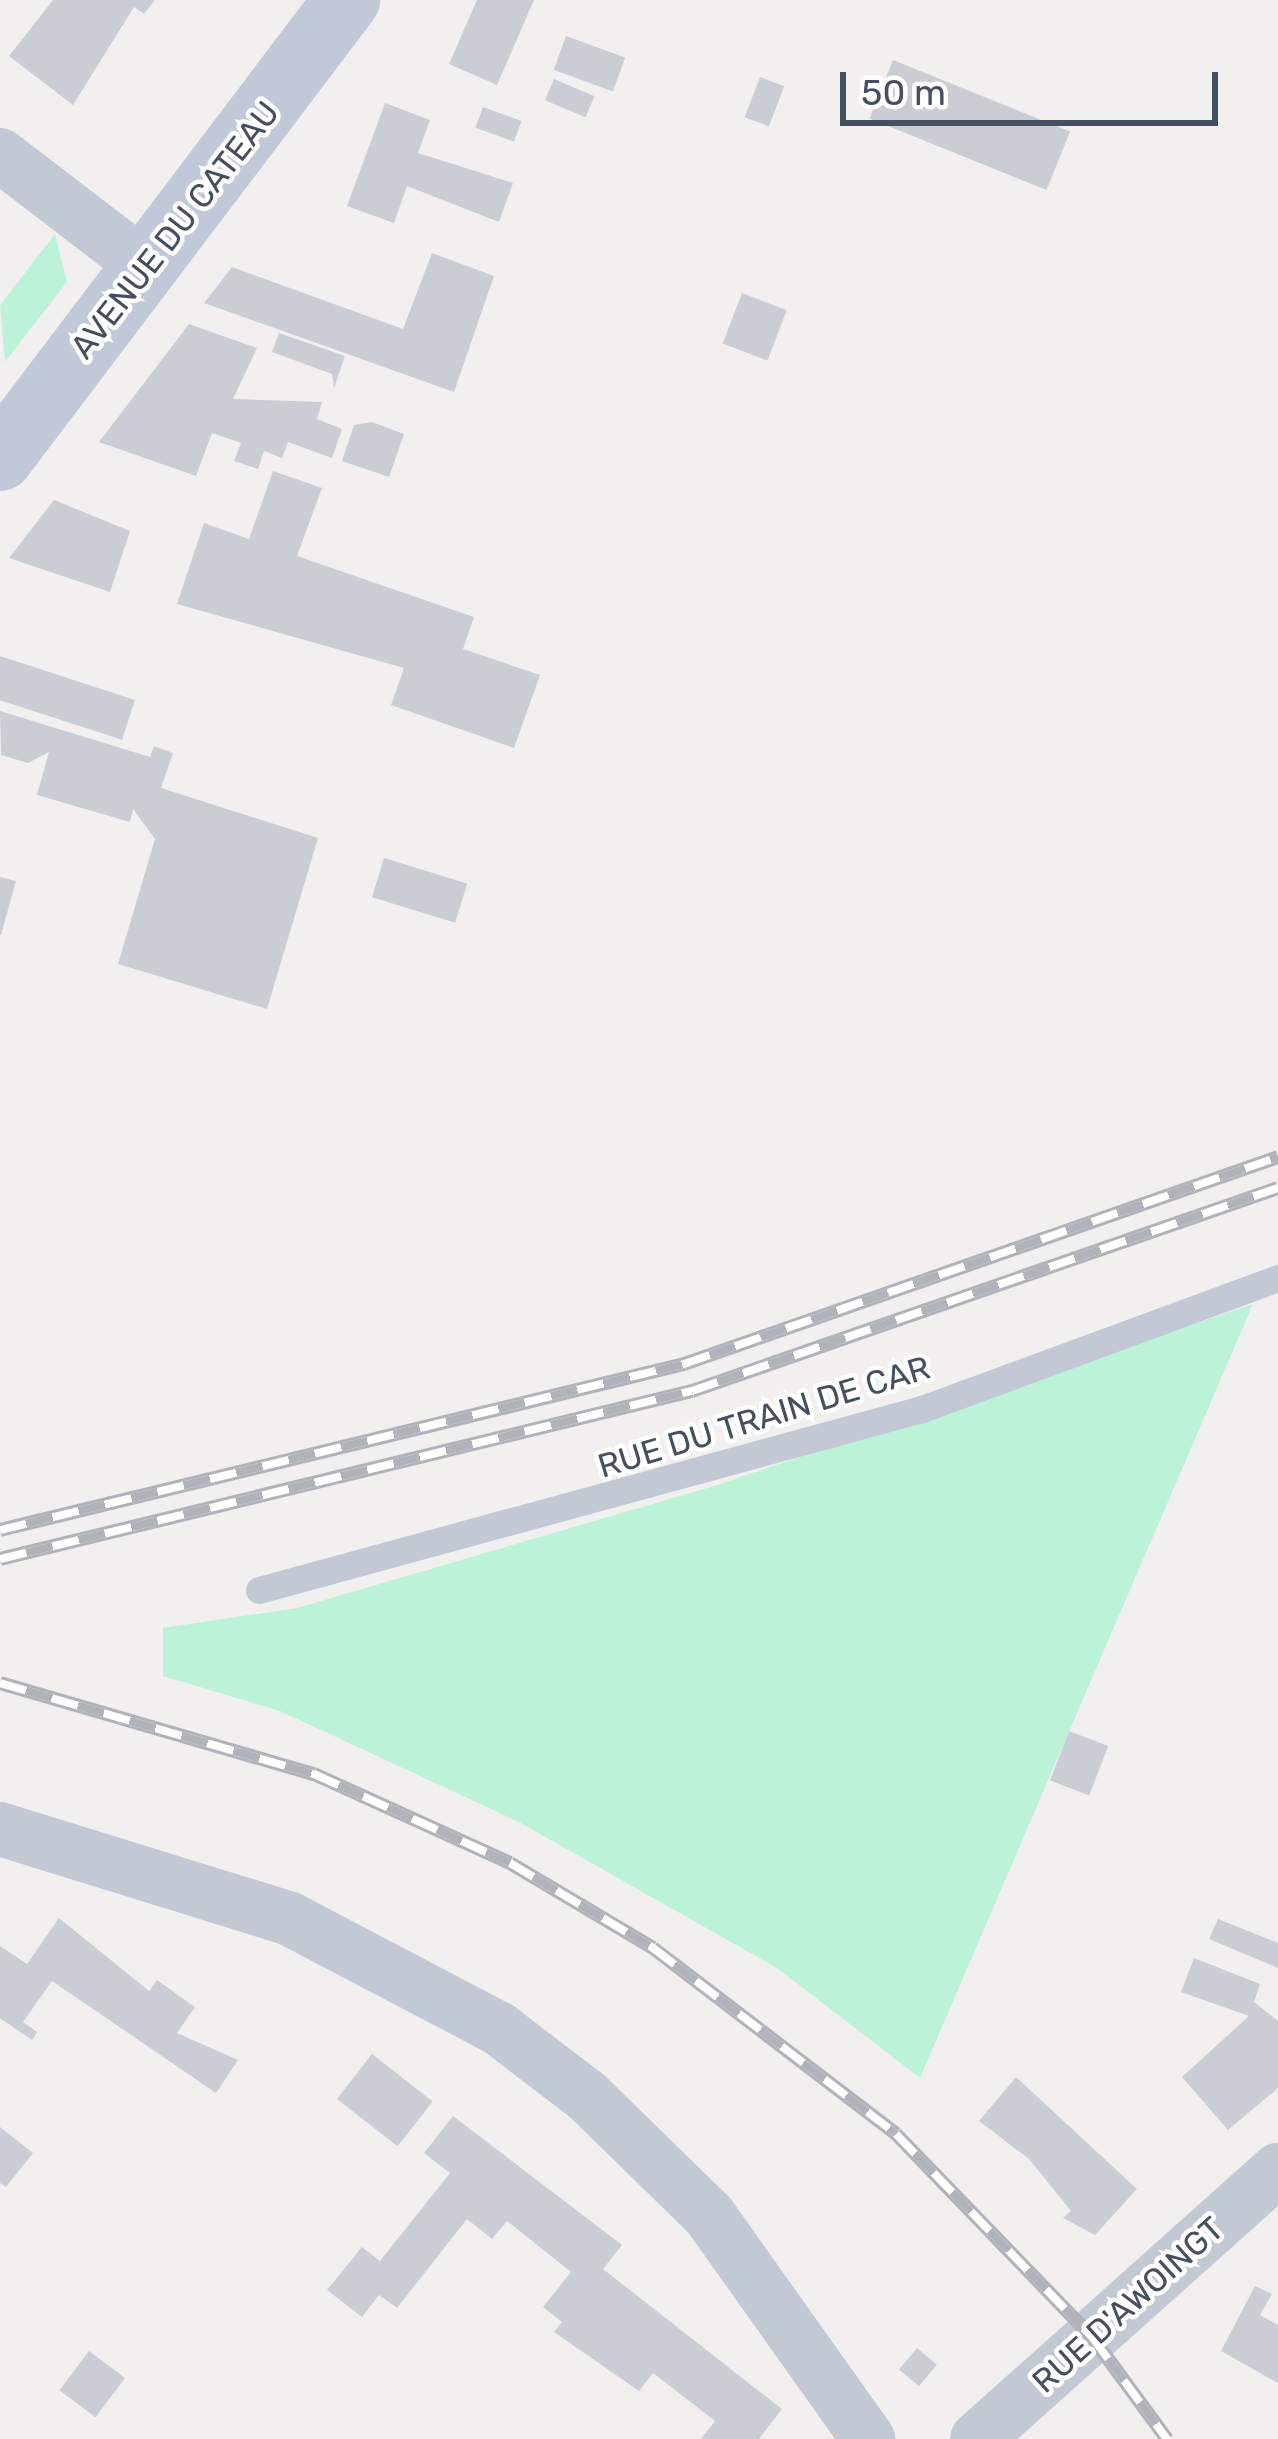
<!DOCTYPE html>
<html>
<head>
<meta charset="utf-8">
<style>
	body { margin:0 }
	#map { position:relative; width:1278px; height:2439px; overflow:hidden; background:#f2f0ef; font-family:Rubik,sans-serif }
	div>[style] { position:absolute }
	.green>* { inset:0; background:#bcf2d8 }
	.building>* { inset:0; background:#cbcdd5; transform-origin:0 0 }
	.service>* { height:27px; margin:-13.5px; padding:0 13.5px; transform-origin:13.5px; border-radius:13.5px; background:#c2c9d5 }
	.minor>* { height:54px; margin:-27px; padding:0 27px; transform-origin:27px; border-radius:27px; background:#c2c9d5 }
	.secondary>* { height:66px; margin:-33px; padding:0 33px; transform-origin:33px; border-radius:33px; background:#c1c9d9 }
	.rail>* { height:14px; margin-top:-7px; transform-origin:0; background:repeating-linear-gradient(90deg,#fff 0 27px,#b1b3ba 0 54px); box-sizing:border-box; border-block:3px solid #b1b3ba }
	span { translate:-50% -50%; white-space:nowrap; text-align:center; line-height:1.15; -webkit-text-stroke:9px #fff; paint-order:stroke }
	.street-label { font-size:33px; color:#464f5e }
	.scale { position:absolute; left:840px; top:72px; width:378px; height:54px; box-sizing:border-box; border:6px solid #464f5e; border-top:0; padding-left:15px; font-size:36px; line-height:42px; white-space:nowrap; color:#464f5e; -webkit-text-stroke:9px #fff; paint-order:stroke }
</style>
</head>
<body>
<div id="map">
	<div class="green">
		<div style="clip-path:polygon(55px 234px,67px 282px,5px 362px,0 305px)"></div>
		<div style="clip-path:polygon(1253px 1304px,920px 2078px,777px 1968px,519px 1822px,280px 1711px,163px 1676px,163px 1628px,297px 1608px,714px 1486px)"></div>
	</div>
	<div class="building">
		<div style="clip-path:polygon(53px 0,155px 0,144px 14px,134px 7px,73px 105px,9px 56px)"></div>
		<div style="clip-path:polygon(477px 0,534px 0,497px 85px,449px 64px)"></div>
		<div style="left:566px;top:36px;width:63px;height:36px;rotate:20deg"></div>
		<div style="left:893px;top:60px;width:191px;height:63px;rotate:22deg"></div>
		<div style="left:760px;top:77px;width:26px;height:43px;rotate:21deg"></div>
		<div style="left:554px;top:79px;width:44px;height:23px;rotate:23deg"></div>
		<div style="clip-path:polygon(385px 103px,430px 120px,418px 153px,513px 183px,499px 222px,407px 186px,394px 223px,347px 206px)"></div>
		<div style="left:483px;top:107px;width:41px;height:22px;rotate:20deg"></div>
		<div style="clip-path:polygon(432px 253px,494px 276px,454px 392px,204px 303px,232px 267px,403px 329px)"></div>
		<div style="left:742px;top:293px;width:48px;height:54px;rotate:21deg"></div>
		<div style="clip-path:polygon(189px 324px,257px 348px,233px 399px,322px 402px,317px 419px,342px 429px,332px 458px,288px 442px,282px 458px,264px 451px,258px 469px,234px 461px,241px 443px,212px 433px,196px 476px,99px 442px)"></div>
		<div style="clip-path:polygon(279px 333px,345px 356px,334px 388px,332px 374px,272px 352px)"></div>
		<div style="clip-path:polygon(372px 422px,404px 434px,389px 477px,342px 461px,354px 425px)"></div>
		<div style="clip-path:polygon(273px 471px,322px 488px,297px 556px,474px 617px,463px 649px,540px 675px,514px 748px,391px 705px,404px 668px,177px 604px,204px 523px,249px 539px)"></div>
		<div style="clip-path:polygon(54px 500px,130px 531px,110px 592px,9px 558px)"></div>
		<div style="left:0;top:656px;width:142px;height:42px;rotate:18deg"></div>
		<div style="clip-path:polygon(0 711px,150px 757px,154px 746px,173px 753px,161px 788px,318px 838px,267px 1009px,118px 964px,155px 839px,133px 809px,130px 822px,37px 795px,49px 752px,28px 763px,1px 755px)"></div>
		<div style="left:384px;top:858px;width:87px;height:41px;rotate:17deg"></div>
		<div style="clip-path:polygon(0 877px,16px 881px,1px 935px,0 935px)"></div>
		<div style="left:1069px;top:1731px;width:42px;height:53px;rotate:21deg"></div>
		<div style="clip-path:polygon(59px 1918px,149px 1991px,157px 1980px,195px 2007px,177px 2033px,238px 2060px,216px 2093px,52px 1981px,23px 2022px,37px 2032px,32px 2040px,0 2018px,0 1946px,27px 1964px)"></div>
		<div style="clip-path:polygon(1218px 1919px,1278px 1943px,1278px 1968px,1209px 1939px)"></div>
		<div style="clip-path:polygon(1194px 1958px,1260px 1984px,1254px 2002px,1278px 2021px,1278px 2088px,1228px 2130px,1182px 2077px,1249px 2016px,1181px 1992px)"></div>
		<div style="left:372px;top:2054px;width:77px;height:57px;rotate:38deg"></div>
		<div style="clip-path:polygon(1016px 2077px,1137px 2189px,1095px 2235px,1063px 2218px,1071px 2211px,1029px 2159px,979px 2121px)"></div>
		<div style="clip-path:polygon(453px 2116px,622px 2245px,603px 2269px,782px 2409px,759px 2439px,701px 2439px,715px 2421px,653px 2373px,639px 2391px,554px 2332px,562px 2322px,543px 2307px,571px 2272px,507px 2221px,492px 2239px,467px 2219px,397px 2308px,379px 2295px,362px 2317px,327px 2290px,362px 2247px,380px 2261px,450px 2173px,424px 2153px)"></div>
		<div style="clip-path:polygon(0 2127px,33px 2153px,6px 2187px,0 2183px)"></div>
		<div style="clip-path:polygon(1255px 2286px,1272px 2294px,1260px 2315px,1278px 2325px,1278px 2383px,1221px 2351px)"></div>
		<div style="left:917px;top:2348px;width:26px;height:28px;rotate:40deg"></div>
		<div style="left:89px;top:2351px;width:45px;height:49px;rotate:37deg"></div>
	</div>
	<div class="service">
		<div style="left:259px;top:1590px;width:687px;rotate:-15.27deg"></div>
		<div style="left:922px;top:1409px;width:379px;rotate:-20.2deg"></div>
	</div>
	<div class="minor">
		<div style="left:0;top:155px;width:184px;rotate:37.5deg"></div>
		<div style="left:0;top:1829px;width:304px;rotate:17.2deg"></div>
		<div style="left:290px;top:1919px;width:235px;rotate:27.7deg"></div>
		<div style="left:498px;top:2028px;width:112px;rotate:37.4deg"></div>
		<div style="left:587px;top:2096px;width:170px;rotate:44.3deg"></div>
		<div style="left:709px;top:2215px;width:275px;rotate:54.6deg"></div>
		<div style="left:977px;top:2439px;width:404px;rotate:-41.8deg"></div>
	</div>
	<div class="secondary">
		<div style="left:0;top:458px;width:575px;rotate:-52.85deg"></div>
	</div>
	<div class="rail">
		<div style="left:0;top:1530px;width:704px;rotate:-13.64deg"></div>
		<div style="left:684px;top:1364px;width:629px;rotate:-19.21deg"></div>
		<div style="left:0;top:1559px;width:712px;rotate:-13.65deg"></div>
		<div style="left:692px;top:1391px;width:620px;rotate:-19.11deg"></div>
		<div style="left:0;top:1683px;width:327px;rotate:16.2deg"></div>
		<div style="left:314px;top:1774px;width:215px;rotate:24.4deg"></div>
		<div style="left:510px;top:1863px;width:166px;rotate:30.7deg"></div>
		<div style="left:653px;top:1948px;width:306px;rotate:37.4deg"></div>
		<div style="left:896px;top:2134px;width:282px;rotate:46deg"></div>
		<div style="left:1092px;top:2337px;width:127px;rotate:53.7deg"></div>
	</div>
	<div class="street-label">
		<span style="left:175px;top:230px;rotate:-52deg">AVENUE DU CATEAU</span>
		<span style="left:764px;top:1417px;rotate:-17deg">RUE DU TRAIN DE CAR</span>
		<span style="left:1128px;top:2305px;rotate:-42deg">RUE D'AWOINGT</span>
	</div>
	<div class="scale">50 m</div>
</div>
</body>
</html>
